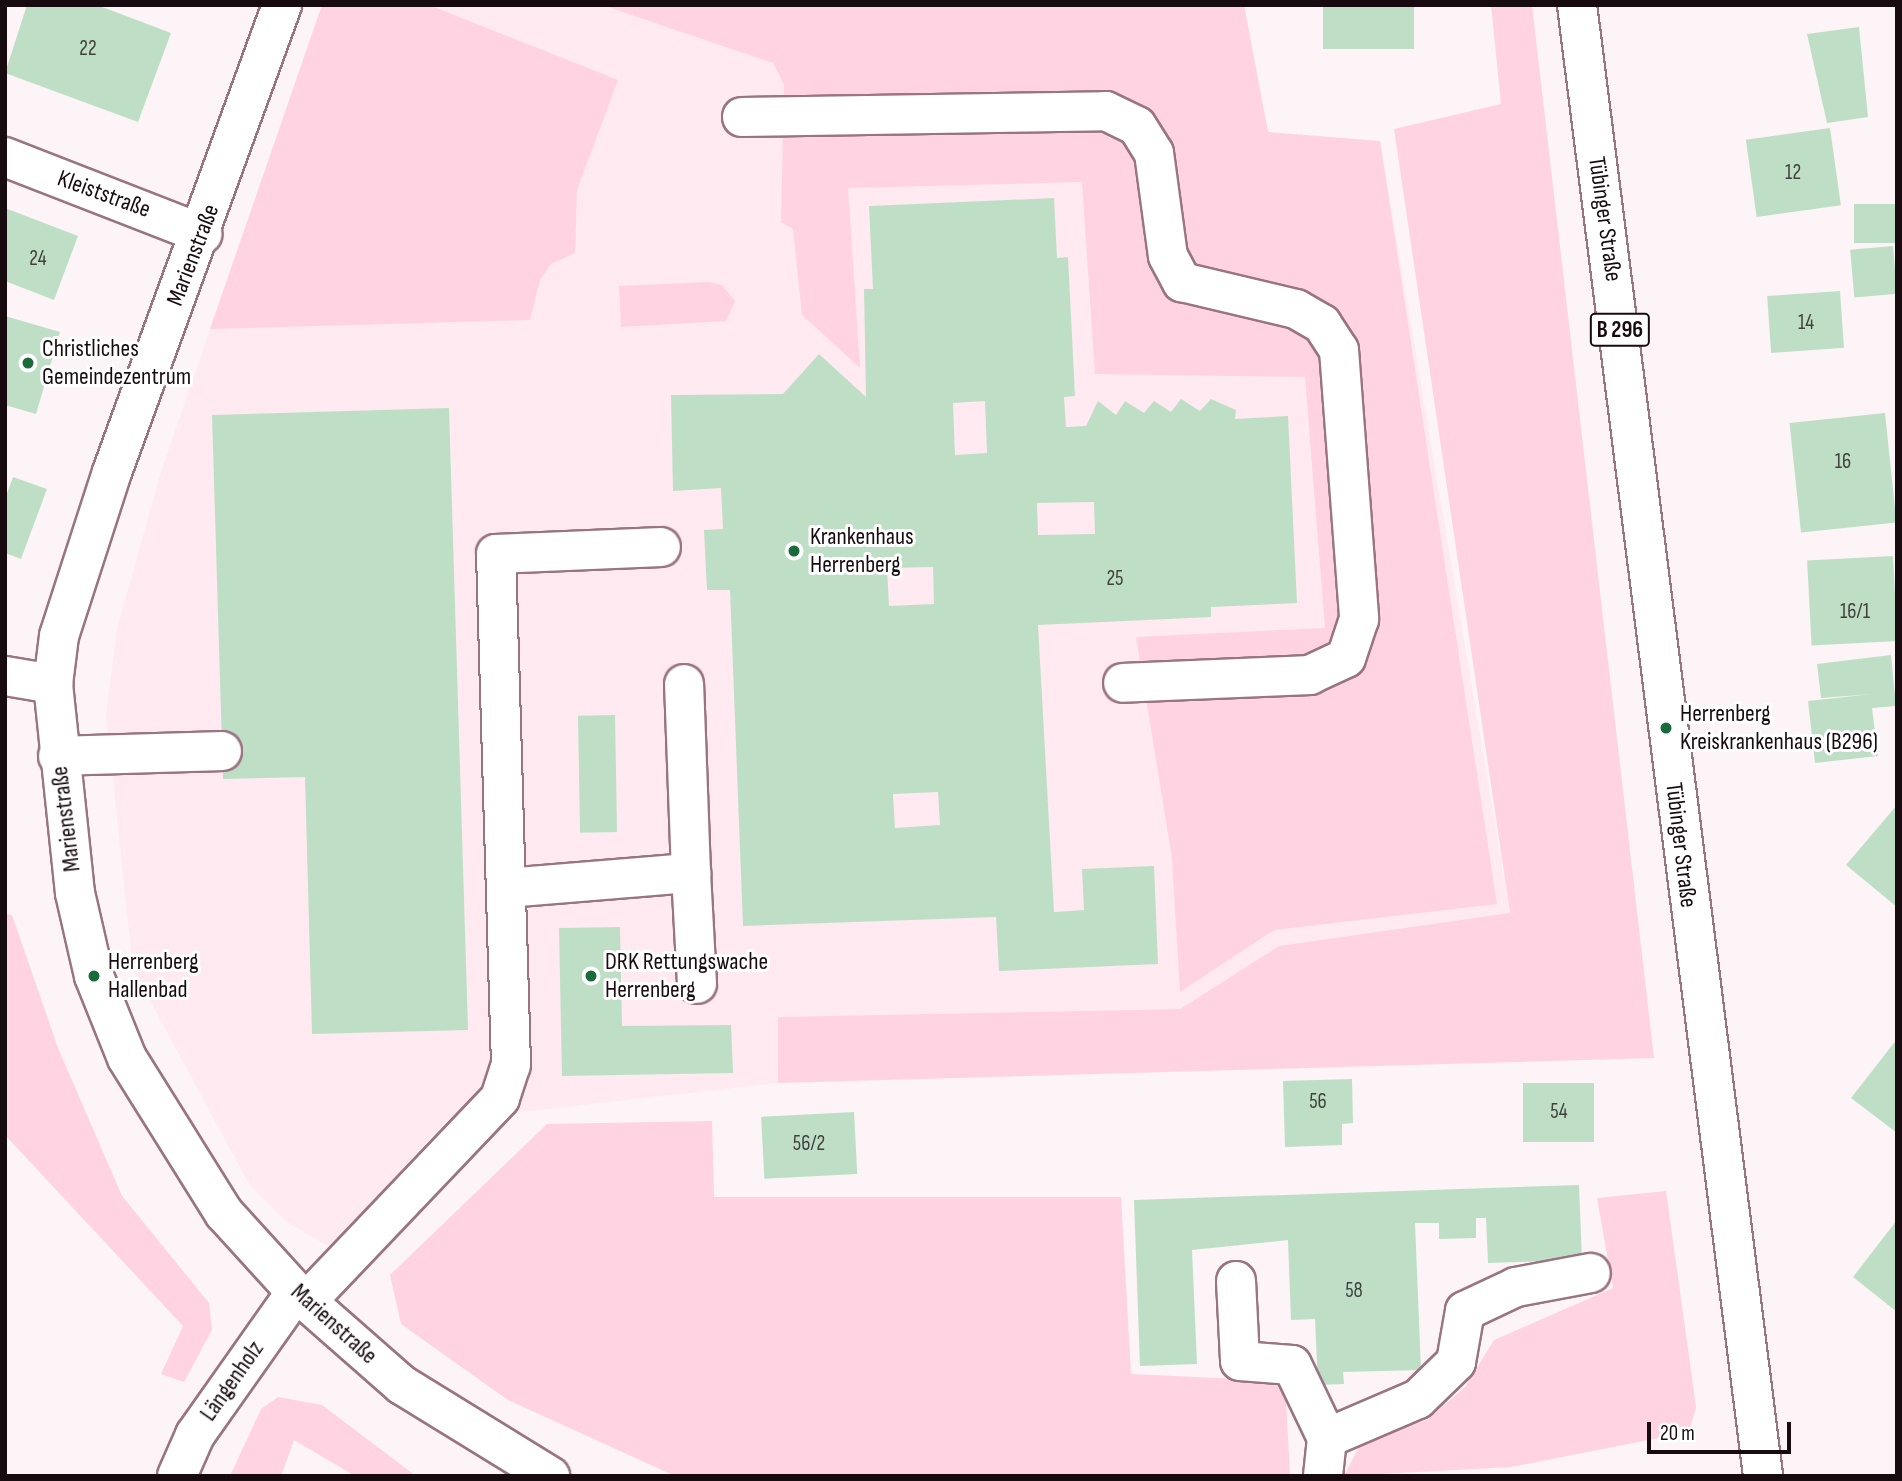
<!DOCTYPE html>
<html>
<head>
<meta charset="utf-8">
<style>
	body { margin:0 }
	#map { position:relative; width:1902px; height:1481px; overflow:hidden; background:#fcf4f6; font-family:"Sofia Sans Condensed",sans-serif }
	div>[style] { position:absolute }
	.built>* { inset:0; background:#feeaf0 }
	.green>* { inset:0; background:#ffd3e2 }
	.building>* { inset:0; background:#bedfc6; transform-origin:0 0 }
	.roads { filter:drop-shadow(2px 0 #997481) drop-shadow(-2px 0 #997481) drop-shadow(0 2px #997481) drop-shadow(0 -2px #997481) }
	.minor>* { height:38px; margin:-19px; padding:0 19px; transform-origin:19px; border-radius:19px; background:#fff }
	.major>* { height:38px; margin:-19px; padding:0 19px; transform-origin:19px; border-radius:19px; background:#fff }
	.dots>* { width:19px; height:19px; translate:-50% -50%; box-sizing:border-box; border:4px solid #fff; border-radius:50% }
	span { translate:-50% -50%; white-space:nowrap; text-align:center; line-height:1.15; -webkit-text-stroke:6px #fff; paint-order:stroke }
	.number-label { font-size:21px; color:#42403e }
	.number-label span { -webkit-text-stroke-width:0 }
	.shield-label span { padding:2px 5px; background:#fff; border:2px solid; border-radius:5px; -webkit-text-stroke-width:0 }
	.shield-label { font-size:23px; color:#180b10; font-weight:700 }
	.street-label { font-size:24px; color:#180b10 }
	.poi-label { font-size:24px; color:#180b10 }
	.left { translate:0 -50%; text-align:left }
	.frame { position:absolute; inset:0; border:7px solid #180b10; pointer-events:none }
	.scale { position:absolute; left:1647px; top:1422px; width:144px; height:32px; box-sizing:border-box; border:4px solid #180b10; border-top:0; padding-left:9px; font-size:21px; line-height:24px; white-space:nowrap; color:#180b10; -webkit-text-stroke:5px #fff; paint-order:stroke }
</style>
</head>
<body>
<div id="map">
	<div class="built">
		<div style="clip-path:polygon(322px 5px,1244px 5px,1268px 132px,1380px 141px,1510px 914px,1279px 946px,1180px 1009px,779px 1017px,778px 1083px,447px 1120px,330px 1247px,288px 1223px,248px 1182px,133px 969px,106px 715px,117px 629px,161px 472px)"></div>
	</div>
	<div class="green">
		<div style="clip-path:polygon(322px 5px,429px 5px,618px 80px,577px 190px,575px 253px,551px 264px,540px 280px,530px 320px,210px 329px)"></div>
		<div style="clip-path:polygon(602px 5px,1244px 5px,1268px 132px,1380px 141px,1497px 904px,1274px 930px,1180px 992px,1172px 858px,1136px 637px,1325px 628px,1305px 377px,1095px 374px,1082px 182px,848px 188px,860px 368px,802px 315px,793px 229px,781px 222px,784px 85px,773px 63px)"></div>
		<div style="clip-path:polygon(1491px 5px,1532px 5px,1654px 1058px,778px 1083px,778px 1017px,1180px 1009px,1279px 946px,1510px 913px,1394px 129px,1501px 104px)"></div>
		<div style="clip-path:polygon(709px 282px,722px 285px,735px 301px,726px 321px,621px 327px,619px 286px)"></div>
		<div style="clip-path:polygon(5px 914px,12px 915px,58px 1048px,122px 1196px,209px 1303px,212px 1330px,184px 1382px,161px 1374px,183px 1326px,5px 1135px)"></div>
		<div style="clip-path:polygon(712px 1121px,714px 1197px,1121px 1197px,1131px 1374px,1285px 1381px,1290px 1476px,675px 1476px,508px 1400px,401px 1324px,390px 1275px,547px 1124px)"></div>
		<div style="clip-path:polygon(1666px 1191px,1696px 1407px,1689px 1432px,1511px 1467px,1344px 1476px,1362px 1441px,1427px 1420px,1465px 1387px,1494px 1340px,1613px 1288px,1597px 1198px)"></div>
		<div style="clip-path:polygon(278px 1397px,322px 1405px,416px 1476px,355px 1476px,294px 1440px,281px 1476px,230px 1476px,261px 1409px)"></div>
	</div>
	<div class="building">
		<div style="clip-path:polygon(27px 5px,97px 5px,171px 33px,138px 122px,5px 73px)"></div>
		<div style="left:1323px;top:5px;width:91px;height:44px"></div>
		<div style="clip-path:polygon(1859px 27px,1868px 117px,1827px 123px,1807px 34px)"></div>
		<div style="left:1830px;top:128px;width:78px;height:85px;rotate:82deg"></div>
		<div style="clip-path:polygon(evenodd,1054px 198px,1057px 258px,1068px 257px,1075px 396px,1064px 397px,1066px 427px,1086px 426px,1098px 401px,1116px 415px,1125px 401px,1144px 413px,1154px 401px,1171px 412px,1181px 399px,1200px 411px,1211px 399px,1236px 410px,1235px 419px,1288px 416px,1297px 603px,1211px 607px,1211px 617px,1038px 625px,1054px 912px,1084px 910px,1082px 869px,1154px 866px,1158px 964px,999px 971px,996px 917px,743px 926px,730px 590px,707px 590px,704px 530px,723px 529px,721px 488px,673px 491px,671px 395px,783px 394px,819px 354px,866px 397px,864px 289px,873px 289px,869px 206px,1054px 198px,985px 401px,987px 453px,955px 455px,953px 403px,985px 401px,1054px 198px,1094px 502px,1095px 534px,1038px 535px,1037px 503px,1094px 502px,1054px 198px,933px 567px,934px 604px,889px 606px,887px 568px,933px 567px,1054px 198px,938px 792px,940px 825px,895px 828px,893px 794px,938px 792px)"></div>
		<div style="left:1897px;top:204px;width:39px;height:43px;rotate:90deg"></div>
		<div style="clip-path:polygon(5px 208px,78px 236px,54px 300px,5px 281px)"></div>
		<div style="left:1893px;top:246px;width:48px;height:43px;rotate:85deg"></div>
		<div style="left:1840px;top:291px;width:57px;height:73px;rotate:86deg"></div>
		<div style="clip-path:polygon(5px 316px,60px 332px,36px 414px,5px 405px)"></div>
		<div style="clip-path:polygon(449px 408px,468px 1030px,312px 1034px,305px 777px,223px 779px,212px 415px)"></div>
		<div style="left:1885px;top:413px;width:110px;height:96px;rotate:84deg"></div>
		<div style="clip-path:polygon(13px 477px,47px 489px,21px 559px,5px 553px,5px 499px)"></div>
		<div style="left:1893px;top:556px;width:85px;height:86px;rotate:87deg"></div>
		<div style="clip-path:polygon(1891px 655px,1896px 706px,1872px 708px,1878px 756px,1815px 763px,1808px 701px,1872px 694px,1821px 698px,1817px 664px)"></div>
		<div style="left:615px;top:715px;width:117px;height:37px;rotate:89deg"></div>
		<div style="clip-path:polygon(1897px 805px,1897px 907px,1846px 865px)"></div>
		<div style="clip-path:polygon(620px 927px,622px 1026px,731px 1025px,733px 1073px,562px 1076px,559px 928px)"></div>
		<div style="clip-path:polygon(1897px 1039px,1897px 1133px,1851px 1098px)"></div>
		<div style="clip-path:polygon(1352px 1079px,1353px 1123px,1342px 1124px,1342px 1145px,1285px 1147px,1283px 1081px)"></div>
		<div style="left:1523px;top:1083px;width:71px;height:59px"></div>
		<div style="left:854px;top:1112px;width:62px;height:93px;rotate:87deg"></div>
		<div style="clip-path:polygon(1579px 1185px,1582px 1260px,1488px 1263px,1486px 1218px,1476px 1218px,1476px 1238px,1439px 1239px,1439px 1223px,1415px 1223px,1421px 1370px,1343px 1372px,1344px 1384px,1318px 1385px,1315px 1319px,1291px 1320px,1288px 1240px,1192px 1250px,1197px 1364px,1140px 1366px,1134px 1200px)"></div>
		<div style="clip-path:polygon(1897px 1220px,1897px 1312px,1853px 1277px)"></div>
	</div>
	<div class="roads">
		<div class="minor">
			<div style="left:282px;top:5px;width:497px;rotate:110deg"></div>
			<div style="left:112px;top:472px;width:172px;rotate:107.9deg"></div>
			<div style="left:59px;top:636px;width:48px;rotate:97.1deg"></div>
			<div style="left:53px;top:684px;width:210px;rotate:84deg"></div>
			<div style="left:75px;top:893px;width:85px;rotate:77.1deg"></div>
			<div style="left:94px;top:976px;width:88px;rotate:68.1deg"></div>
			<div style="left:127px;top:1058px;width:183px;rotate:58deg"></div>
			<div style="left:224px;top:1213px;width:107px;rotate:47.7deg"></div>
			<div style="left:296px;top:1292px;width:141px;rotate:41.3deg"></div>
			<div style="left:402px;top:1385px;width:174px;rotate:31.6deg"></div>
			<div style="left:742px;top:117px;width:364px;rotate:-0.9deg"></div>
			<div style="left:1106px;top:111px;width:34px;rotate:26deg"></div>
			<div style="left:1137px;top:126px;width:32px;rotate:58deg"></div>
			<div style="left:1154px;top:153px;width:104px;rotate:82.3deg"></div>
			<div style="left:1168px;top:256px;width:30px;rotate:62deg"></div>
			<div style="left:1182px;top:282px;width:117px;rotate:13.3deg"></div>
			<div style="left:1296px;top:309px;width:30px;rotate:30deg"></div>
			<div style="left:1322px;top:324px;width:31px;rotate:57deg"></div>
			<div style="left:1339px;top:350px;width:270px;rotate:85.7deg"></div>
			<div style="left:1359px;top:619px;width:41px;rotate:108.4deg"></div>
			<div style="left:1346px;top:658px;width:40px;rotate:155deg"></div>
			<div style="left:1310px;top:675px;width:187px;rotate:177.6deg"></div>
			<div style="left:5px;top:157px;width:212px;rotate:21.3deg"></div>
			<div style="left:5px;top:676px;width:49px;rotate:9.5deg"></div>
			<div style="left:58px;top:756px;width:164px;rotate:-1.7deg"></div>
			<div style="left:691px;top:873px;width:111px;rotate:86.9deg"></div>
			<div style="left:507px;top:888px;width:185px;rotate:-4.7deg"></div>
			<div style="left:691px;top:873px;width:189px;rotate:-92.1deg"></div>
			<div style="left:1236px;top:1281px;width:80px;rotate:87.1deg"></div>
			<div style="left:1240px;top:1361px;width:52px;rotate:4.4deg"></div>
			<div style="left:1292px;top:1365px;width:81px;rotate:64.4deg"></div>
			<div style="left:307px;top:1301px;width:280px;rotate:-46.4deg"></div>
			<div style="left:500px;top:1098px;width:35px;rotate:-72deg"></div>
			<div style="left:511px;top:1065px;width:511px;rotate:-91.68deg"></div>
			<div style="left:496px;top:554px;width:165px;rotate:-2.4deg"></div>
			<div style="left:177px;top:1476px;width:45px;rotate:-66.3deg"></div>
			<div style="left:195px;top:1435px;width:175px;rotate:-54.8deg"></div>
			<div style="left:1323px;top:1476px;width:38px;rotate:-84deg"></div>
			<div style="left:1327px;top:1438px;width:99px;rotate:-23.2deg"></div>
			<div style="left:1418px;top:1399px;width:53px;rotate:-44.2deg"></div>
			<div style="left:1456px;top:1362px;width:52px;rotate:-80deg"></div>
			<div style="left:1465px;top:1311px;width:56px;rotate:-25.2deg"></div>
			<div style="left:1516px;top:1287px;width:76px;rotate:-10.6deg"></div>
		</div>
		<div class="major">
			<div style="left:1577px;top:5px;width:1483px;rotate:82.79deg"></div>
		</div>
	</div>
	<div class="dots">
		<div style="left:28px;top:363px;background:#1a6b3b"></div>
		<div style="left:794px;top:551px;background:#1a6b3b"></div>
		<div style="left:1666px;top:728px;background:#1a6b3b"></div>
		<div style="left:94px;top:976px;background:#1a6b3b"></div>
		<div style="left:591px;top:976px;background:#1a6b3b"></div>
	</div>
	<div class="number-label">
		<span style="left:88px;top:49px">22</span>
		<span style="left:1793px;top:173px">12</span>
		<span style="left:38px;top:259px">24</span>
		<span style="left:1806px;top:323px">14</span>
		<span style="left:1843px;top:462px">16</span>
		<span style="left:1115px;top:579px">25</span>
		<span style="left:1855px;top:612px">16/1</span>
		<span style="left:1318px;top:1102px">56</span>
		<span style="left:1559px;top:1112px">54</span>
		<span style="left:809px;top:1144px">56/2</span>
		<span style="left:1354px;top:1291px">58</span>
	</div>
	<div class="shield-label">
		<span style="left:1620px;top:330px">B 296</span>
	</div>
	<div class="street-label">
		<span style="left:104px;top:194px;rotate:20deg">Kleiststraße</span>
		<span style="left:1605px;top:219px;rotate:82deg">Tübinger Straße</span>
		<span style="left:193px;top:255px;rotate:-69deg">Marienstraße</span>
		<span style="left:66px;top:819px;rotate:-97deg">Marienstraße</span>
		<span style="left:1681px;top:845px;rotate:83deg">Tübinger Straße</span>
		<span style="left:334px;top:1324px;rotate:42deg">Marienstraße</span>
		<span style="left:232px;top:1381px;rotate:-55deg">Längenholz</span>
	</div>
	<div class="poi-label">
		<span class="left" style="left:42px;top:363px">Christliches<br>Gemeindezentrum</span>
		<span class="left" style="left:810px;top:551px">Krankenhaus<br>Herrenberg</span>
		<span class="left" style="left:1680px;top:728px">Herrenberg<br>Kreiskrankenhaus (B296)</span>
		<span class="left" style="left:108px;top:976px">Herrenberg<br>Hallenbad</span>
		<span class="left" style="left:605px;top:976px">DRK Rettungswache<br>Herrenberg</span>
	</div>
	<div class="frame"></div>
	<div class="scale">20 m</div>
</div>
</body>
</html>
